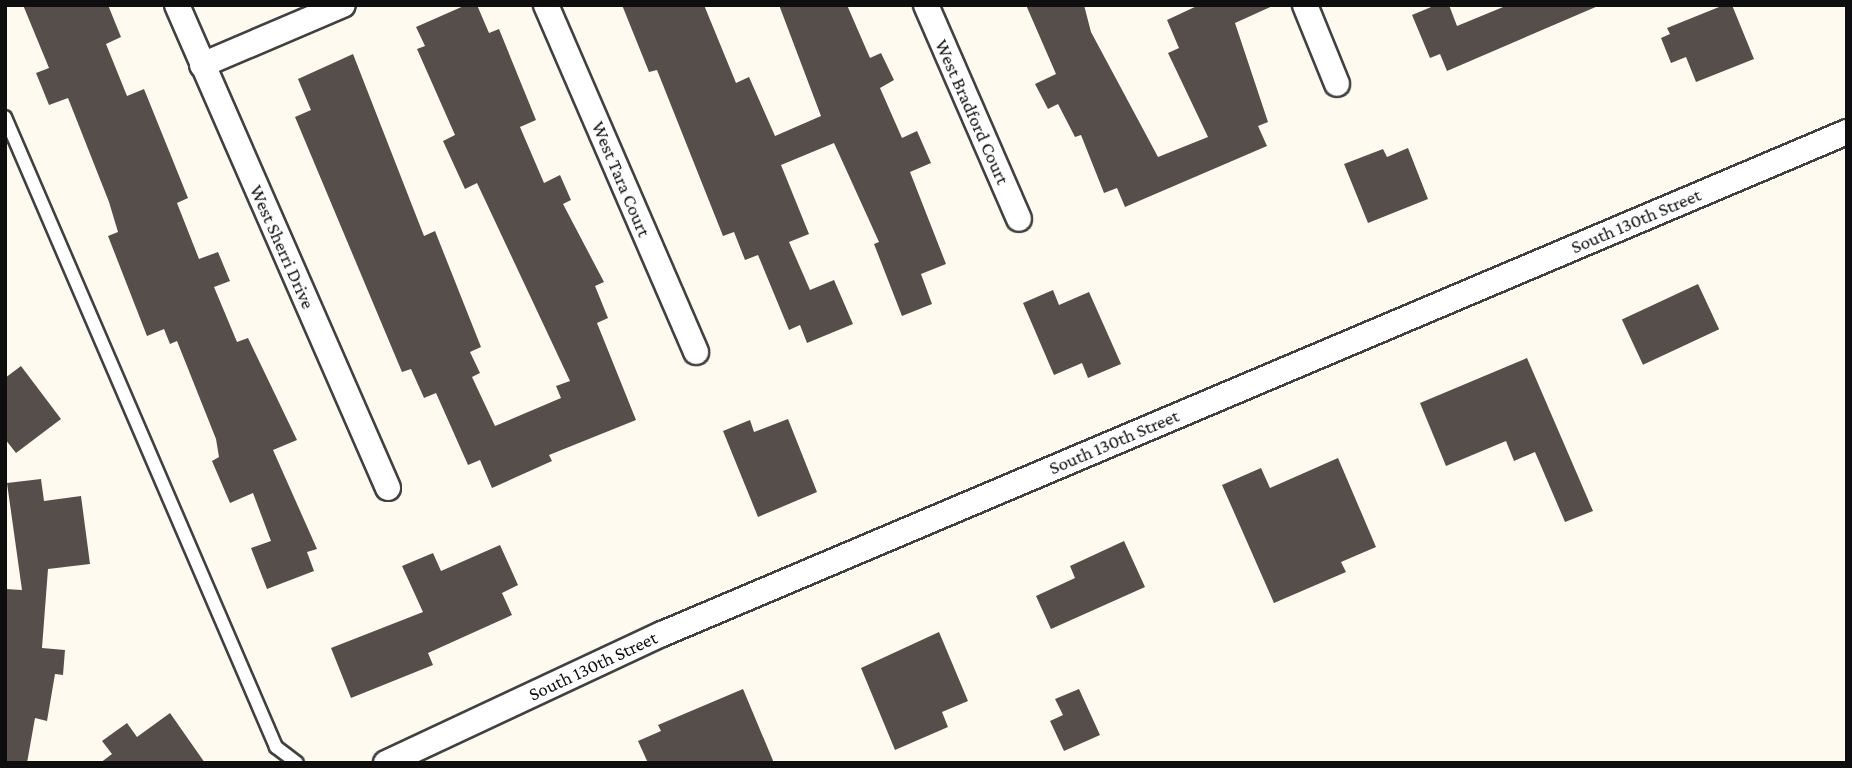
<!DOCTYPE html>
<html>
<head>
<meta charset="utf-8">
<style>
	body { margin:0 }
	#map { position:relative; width:1852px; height:768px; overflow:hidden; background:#fefaf0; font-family:"Crimson Pro",serif }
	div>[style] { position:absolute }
	.building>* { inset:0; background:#564e4b; transform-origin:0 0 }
	.roads { filter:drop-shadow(2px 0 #414141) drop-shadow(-2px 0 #414141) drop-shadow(0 2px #414141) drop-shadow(0 -2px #414141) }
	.service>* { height:12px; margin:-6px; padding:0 6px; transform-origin:6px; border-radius:6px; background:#fff }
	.minor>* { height:24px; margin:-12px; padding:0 12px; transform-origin:12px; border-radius:12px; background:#fff }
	span { translate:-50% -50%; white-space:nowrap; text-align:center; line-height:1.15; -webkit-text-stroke:7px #fff; paint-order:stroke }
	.street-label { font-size:19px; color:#0e0e0e }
	.frame { position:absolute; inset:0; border:7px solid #0e0e0e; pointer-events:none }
</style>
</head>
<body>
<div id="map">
	<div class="building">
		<div style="clip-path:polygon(23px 5px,108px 5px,121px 37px,106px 44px,127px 96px,144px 89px,188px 198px,177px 203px,199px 259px,218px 252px,230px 281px,214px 287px,237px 342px,248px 338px,297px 440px,273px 450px,317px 549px,307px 552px,314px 571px,267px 589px,251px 548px,271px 541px,253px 493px,230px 503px,212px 461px,219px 457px,216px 439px,177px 341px,170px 344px,164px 329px,147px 336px,108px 236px,118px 232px,109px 202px,68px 98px,49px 105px,36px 73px,49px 68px)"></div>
		<div style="clip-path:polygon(466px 5px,477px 5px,489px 33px,499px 29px,536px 120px,520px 127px,544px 183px,560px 175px,571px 200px,563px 204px,604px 282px,595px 286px,608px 318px,597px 323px,636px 420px,549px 455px,552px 461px,492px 488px,480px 460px,468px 465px,436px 393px,424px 398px,411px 369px,402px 372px,295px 117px,311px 110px,298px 79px,353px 54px,424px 236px,435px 231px,481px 347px,470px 352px,480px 373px,472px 377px,495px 426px,561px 398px,556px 386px,570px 381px,477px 183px,465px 189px,443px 141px,455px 135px,417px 49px,425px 46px,416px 27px)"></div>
		<div style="clip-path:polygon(622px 5px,704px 5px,736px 83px,749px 77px,775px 136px,821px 116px,779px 5px,847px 5px,870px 58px,881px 53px,894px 80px,880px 88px,902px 138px,917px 131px,931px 163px,910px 172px,946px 264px,921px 274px,932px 304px,902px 316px,874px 244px,879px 242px,834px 143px,781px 165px,809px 234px,789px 242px,810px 290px,834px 280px,853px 324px,807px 343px,800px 325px,789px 330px,758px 255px,745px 260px,734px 232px,723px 236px,657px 70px,649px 72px)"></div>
		<div style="clip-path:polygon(1026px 5px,1084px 5px,1091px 32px,1158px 157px,1208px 137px,1168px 53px,1179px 48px,1167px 20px,1199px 5px,1275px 5px,1235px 23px,1268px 122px,1258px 126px,1267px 146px,1125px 207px,1117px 188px,1104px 193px,1081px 135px,1075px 137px,1058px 104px,1048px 109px,1035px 84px,1056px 74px)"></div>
		<div style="clip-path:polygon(1436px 5px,1449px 5px,1457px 26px,1508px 5px,1598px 6px,1447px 71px,1440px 54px,1430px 58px,1412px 15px)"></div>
		<div style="clip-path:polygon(1724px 5px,1732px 5px,1754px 59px,1696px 82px,1686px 57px,1671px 63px,1661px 38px,1670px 34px,1667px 28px)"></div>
		<div style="clip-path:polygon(1408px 148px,1428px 199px,1368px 223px,1344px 164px,1383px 149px,1387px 157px)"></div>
		<div style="left:1698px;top:284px;width:50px;height:84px;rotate:65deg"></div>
		<div style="clip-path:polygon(1053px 290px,1059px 305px,1089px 292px,1121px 364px,1088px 378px,1082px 363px,1054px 375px,1023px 303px)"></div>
		<div style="clip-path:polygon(1527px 358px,1593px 511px,1565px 522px,1535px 452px,1514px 461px,1506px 441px,1446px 466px,1420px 403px)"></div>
		<div style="clip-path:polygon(21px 366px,61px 419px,16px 453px,5px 439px,5px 378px)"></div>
		<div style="clip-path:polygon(788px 419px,817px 492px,758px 517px,723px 431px,750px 420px,754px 432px)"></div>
		<div style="clip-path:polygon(1338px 458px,1376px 547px,1341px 562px,1346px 572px,1274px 603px,1222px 485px,1261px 468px,1270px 488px)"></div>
		<div style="clip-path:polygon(41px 479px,44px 501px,81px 496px,90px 564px,48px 569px,42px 648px,65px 650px,63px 675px,55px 674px,47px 721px,35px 718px,27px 763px,5px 763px,5px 589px,22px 590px,7px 483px)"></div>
		<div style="clip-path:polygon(1124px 541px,1145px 587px,1051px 629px,1036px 596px,1075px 578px,1070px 566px)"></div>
		<div style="clip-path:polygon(500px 545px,518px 585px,502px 593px,512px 615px,428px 653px,433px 665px,351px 698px,331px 648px,423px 612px,402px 566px,433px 553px,441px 571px)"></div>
		<div style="clip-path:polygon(939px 632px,968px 701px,942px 712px,948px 727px,895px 750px,861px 668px)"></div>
		<div style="clip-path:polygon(743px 689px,774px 763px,648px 763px,638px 741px,661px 731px,658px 725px)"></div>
		<div style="clip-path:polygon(1079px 689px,1100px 735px,1064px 751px,1050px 721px,1063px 715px,1055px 699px)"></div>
		<div style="clip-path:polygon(170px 713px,205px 763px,100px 763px,112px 754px,102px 741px,127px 723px,137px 737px)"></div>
	</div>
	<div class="roads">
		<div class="service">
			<div style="left:5px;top:117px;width:686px;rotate:66.72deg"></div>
			<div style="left:276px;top:747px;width:26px;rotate:37deg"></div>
		</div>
		<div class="minor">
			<div style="left:177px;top:5px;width:527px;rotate:66.4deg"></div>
			<div style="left:546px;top:5px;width:378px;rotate:66.6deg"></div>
			<div style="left:926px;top:5px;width:233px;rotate:66.5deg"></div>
			<div style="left:1305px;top:5px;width:85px;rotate:67.9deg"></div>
			<div style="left:202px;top:65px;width:153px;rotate:-23.1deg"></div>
			<div style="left:386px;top:763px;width:305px;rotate:-25.1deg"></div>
			<div style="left:662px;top:634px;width:1287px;rotate:-22.96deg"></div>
		</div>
	</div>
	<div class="street-label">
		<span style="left:972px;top:112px;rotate:66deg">West Bradford Court</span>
		<span style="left:621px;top:179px;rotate:67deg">West Tara Court</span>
		<span style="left:1636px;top:221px;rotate:-23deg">South 130th Street</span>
		<span style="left:282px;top:247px;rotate:66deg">West Sherri Drive</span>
		<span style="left:1114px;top:442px;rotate:-23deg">South 130th Street</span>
		<span style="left:593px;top:666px;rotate:-25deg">South 130th Street</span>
	</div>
	<div class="frame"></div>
</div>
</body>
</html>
